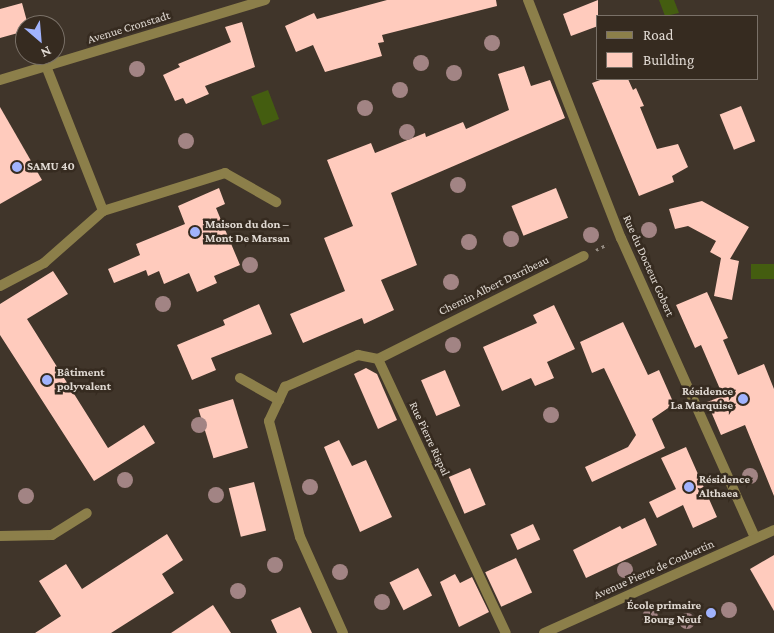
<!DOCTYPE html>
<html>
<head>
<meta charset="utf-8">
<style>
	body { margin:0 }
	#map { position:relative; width:774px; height:633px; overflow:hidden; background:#40352a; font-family:"Crimson Pro",serif }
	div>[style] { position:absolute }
	.water>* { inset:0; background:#445d10; transform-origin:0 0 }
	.building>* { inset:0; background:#ffcbbd; transform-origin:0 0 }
	.path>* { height:3px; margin-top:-1.5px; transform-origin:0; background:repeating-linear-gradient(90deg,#938a81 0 2.5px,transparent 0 6.5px) }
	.service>* { height:10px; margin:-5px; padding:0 5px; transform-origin:5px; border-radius:5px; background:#8c7f4a }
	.minor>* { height:10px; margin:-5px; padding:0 5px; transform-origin:5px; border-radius:5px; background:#8c7f4a }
	.trees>* { width:16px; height:16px; margin:-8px; border-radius:50%; background:#a28484 }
	.dots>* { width:14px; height:14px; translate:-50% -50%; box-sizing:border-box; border:2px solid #362b20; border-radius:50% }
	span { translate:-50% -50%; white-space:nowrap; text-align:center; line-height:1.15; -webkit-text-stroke:5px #362b20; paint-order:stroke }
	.street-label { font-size:12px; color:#e1dad3 }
	.poi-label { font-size:12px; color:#e1dad3; font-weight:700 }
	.left { translate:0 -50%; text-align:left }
	.right { translate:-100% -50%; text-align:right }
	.legend { position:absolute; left:596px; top:15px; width:162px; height:65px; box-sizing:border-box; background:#362b20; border:1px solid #7a7168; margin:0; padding:6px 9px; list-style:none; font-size:15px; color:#e1dad3 }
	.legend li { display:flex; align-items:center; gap:10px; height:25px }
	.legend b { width:25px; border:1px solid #7a7168 }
	.north { position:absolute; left:15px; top:15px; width:50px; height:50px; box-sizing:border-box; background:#362b20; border:1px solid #7a7168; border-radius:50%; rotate:153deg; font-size:14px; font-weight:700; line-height:20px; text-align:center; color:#e1dad3 }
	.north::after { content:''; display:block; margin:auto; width:18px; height:22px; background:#a1b3fd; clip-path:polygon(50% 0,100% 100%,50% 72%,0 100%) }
</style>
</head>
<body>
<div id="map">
	<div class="water">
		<div style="clip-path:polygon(659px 0,674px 0,679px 13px,665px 16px)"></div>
		<div style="left:268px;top:90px;width:31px;height:18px;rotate:69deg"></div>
		<div style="left:751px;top:264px;width:23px;height:15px"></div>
	</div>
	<div class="building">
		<div style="clip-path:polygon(387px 0,496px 0,497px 6px,382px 35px,384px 42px,378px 43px,382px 56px,325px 72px,313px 45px,296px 52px,285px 26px,314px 13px,317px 19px)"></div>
		<div style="clip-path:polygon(598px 0,598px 26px,571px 36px,563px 14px)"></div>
		<div style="clip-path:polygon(22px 3px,28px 25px,25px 25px,25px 31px,0 38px,0 9px)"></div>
		<div style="clip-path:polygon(242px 22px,255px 67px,205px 86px,209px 94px,186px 104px,183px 98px,175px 101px,163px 75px,180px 67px,178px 64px,231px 42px,225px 27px)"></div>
		<div style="clip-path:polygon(524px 66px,531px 86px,550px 80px,565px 118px,391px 193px,417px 265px,381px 280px,394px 310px,364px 324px,362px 318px,303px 343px,290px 314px,345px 291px,324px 238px,353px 226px,327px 160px,371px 143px,375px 153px,425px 133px,426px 137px,463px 122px,466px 129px,509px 110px,498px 74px)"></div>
		<div style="clip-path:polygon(603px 79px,628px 79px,633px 90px,636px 88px,644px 106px,640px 107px,657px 149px,678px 144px,688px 167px,672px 176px,674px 182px,639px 196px,592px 83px)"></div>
		<div style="left:741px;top:106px;width:38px;height:23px;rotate:68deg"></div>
		<div style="clip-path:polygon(0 107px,42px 180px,0 204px)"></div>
		<div style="clip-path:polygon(219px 188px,225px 204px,216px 208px,240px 265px,214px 276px,217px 283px,197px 292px,189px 273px,164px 284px,159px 271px,148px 276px,146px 270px,114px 283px,108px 269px,140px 255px,136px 244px,185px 224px,178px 206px)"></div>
		<div style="left:556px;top:188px;width:32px;height:48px;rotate:68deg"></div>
		<div style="clip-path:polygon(702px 201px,749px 227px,730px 259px,739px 261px,732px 300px,714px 296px,721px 258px,710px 252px,716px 241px,688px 226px,675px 229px,669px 209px)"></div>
		<div style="clip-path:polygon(53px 271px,68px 294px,27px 319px,108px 448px,144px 425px,155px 443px,94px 481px,0 335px,0 304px)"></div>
		<div style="clip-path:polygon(707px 292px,728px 338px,723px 340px,738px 375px,764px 364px,774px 389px,774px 496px,745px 425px,721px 435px,707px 402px,723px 396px,701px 345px,695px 348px,676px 305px)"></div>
		<div style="clip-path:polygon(259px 304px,272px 334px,211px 358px,216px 370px,192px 380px,177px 345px,225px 325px,223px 320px)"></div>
		<div style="clip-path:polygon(554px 305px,575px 349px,547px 362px,554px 378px,535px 386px,531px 378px,502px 391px,483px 347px,537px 323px,533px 315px)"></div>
		<div style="clip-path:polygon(623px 322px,648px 375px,659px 370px,674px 404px,652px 419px,665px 448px,592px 482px,585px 467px,628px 447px,636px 435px,604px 368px,592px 373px,580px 342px)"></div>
		<div style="clip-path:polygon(366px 368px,377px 374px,397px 420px,378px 429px,354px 374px)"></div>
		<div style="left:445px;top:370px;width:39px;height:26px;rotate:67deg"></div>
		<div style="left:233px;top:399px;width:51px;height:36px;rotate:73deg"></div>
		<div style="clip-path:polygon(339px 440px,352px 466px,366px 460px,392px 517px,360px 532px,324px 447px)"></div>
		<div style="clip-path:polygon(686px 447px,717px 517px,693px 528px,683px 505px,657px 518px,649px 502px,676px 489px,661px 458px)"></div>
		<div style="left:470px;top:468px;width:40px;height:23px;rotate:67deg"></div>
		<div style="left:254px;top:482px;width:50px;height:26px;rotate:76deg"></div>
		<div style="clip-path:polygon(645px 518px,657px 545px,586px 578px,573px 550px,620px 526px,622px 529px)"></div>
		<div style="left:533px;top:524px;width:17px;height:25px;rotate:65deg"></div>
		<div style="clip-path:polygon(167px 534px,183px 560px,162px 574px,174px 593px,111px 633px,35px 633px,61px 616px,39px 581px,66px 564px,82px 589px)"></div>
		<div style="clip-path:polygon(774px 555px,774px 611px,750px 569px)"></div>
		<div style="left:516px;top:558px;width:38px;height:34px;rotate:65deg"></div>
		<div style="left:418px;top:568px;width:31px;height:32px;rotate:63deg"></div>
		<div style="clip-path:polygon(455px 574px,460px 583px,472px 577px,489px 612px,459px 627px,440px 582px)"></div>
		<div style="clip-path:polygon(213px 605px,231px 633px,171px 633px)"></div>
		<div style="clip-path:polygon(300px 607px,312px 633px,277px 633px,271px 620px)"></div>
	</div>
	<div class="path">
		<div style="left:596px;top:250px;width:13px;rotate:-27deg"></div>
	</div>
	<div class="service">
		<div style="left:46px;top:66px;width:156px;rotate:68.5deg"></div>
		<div style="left:103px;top:211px;width:128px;rotate:-17.3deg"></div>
		<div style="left:225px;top:173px;width:59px;rotate:29.6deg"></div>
		<div style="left:0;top:286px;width:50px;rotate:-27.6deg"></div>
		<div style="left:44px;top:263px;width:79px;rotate:-41.4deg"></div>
		<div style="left:0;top:536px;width:52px;rotate:-1.1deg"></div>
		<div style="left:52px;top:535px;width:41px;rotate:-32.2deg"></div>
	</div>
	<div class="minor">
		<div style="left:528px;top:0;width:256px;rotate:68.7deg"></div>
		<div style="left:621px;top:238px;width:328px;rotate:65.9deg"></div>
		<div style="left:0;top:80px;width:277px;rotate:-16.8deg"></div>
		<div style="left:378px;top:359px;width:230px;rotate:-26.6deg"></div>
		<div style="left:240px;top:378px;width:45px;rotate:29.4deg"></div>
		<div style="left:343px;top:633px;width:105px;rotate:-114.1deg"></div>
		<div style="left:300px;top:537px;width:120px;rotate:-105deg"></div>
		<div style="left:269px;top:421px;width:38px;rotate:-65deg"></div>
		<div style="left:285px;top:387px;width:80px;rotate:-23.7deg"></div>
		<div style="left:358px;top:355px;width:20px;rotate:11deg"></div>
		<div style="left:378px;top:359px;width:302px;rotate:65deg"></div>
		<div style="left:544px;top:633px;width:252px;rotate:-24.1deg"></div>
	</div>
	<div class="trees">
		<div style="left:492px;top:43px"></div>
		<div style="left:421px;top:63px"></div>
		<div style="left:137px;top:69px"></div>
		<div style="left:454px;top:73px"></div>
		<div style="left:400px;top:90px"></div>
		<div style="left:365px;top:108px"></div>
		<div style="left:407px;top:132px"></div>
		<div style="left:186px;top:141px"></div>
		<div style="left:458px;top:185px"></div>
		<div style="left:649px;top:230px"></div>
		<div style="left:591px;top:235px"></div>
		<div style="left:511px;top:239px"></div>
		<div style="left:469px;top:242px"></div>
		<div style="left:250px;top:265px"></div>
		<div style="left:451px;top:282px"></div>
		<div style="left:163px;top:304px"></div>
		<div style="left:453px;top:345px"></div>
		<div style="left:551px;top:415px"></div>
		<div style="left:199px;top:425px"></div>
		<div style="left:750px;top:476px"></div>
		<div style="left:125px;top:480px"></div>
		<div style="left:310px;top:487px"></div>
		<div style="left:216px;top:495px"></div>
		<div style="left:26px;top:496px"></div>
		<div style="left:275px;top:565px"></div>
		<div style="left:625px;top:570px"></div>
		<div style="left:340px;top:572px"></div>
		<div style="left:238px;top:591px"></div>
		<div style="left:382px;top:602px"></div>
		<div style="left:729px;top:610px"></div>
		<div style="left:650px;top:617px"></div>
		<div style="left:687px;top:621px"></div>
	</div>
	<div class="dots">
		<div style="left:17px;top:167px;background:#a1b3fd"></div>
		<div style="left:195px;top:232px;background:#a1b3fd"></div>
		<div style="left:47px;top:380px;background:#a1b3fd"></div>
		<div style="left:743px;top:399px;background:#a1b3fd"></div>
		<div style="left:689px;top:487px;background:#a1b3fd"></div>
		<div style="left:711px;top:613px;background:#a1b3fd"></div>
	</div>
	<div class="street-label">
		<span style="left:129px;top:28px;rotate:-17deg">Avenue Cronstadt</span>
		<span style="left:648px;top:266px;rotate:66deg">Rue du Docteur Gobert</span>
		<span style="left:494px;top:286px;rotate:-26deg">Chemin Albert Darribeau</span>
		<span style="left:429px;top:439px;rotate:65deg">Rue Pierre Rispal</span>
		<span style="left:654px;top:570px;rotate:-24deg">Avenue Pierre de Coubertin</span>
	</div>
	<div class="poi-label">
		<span class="left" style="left:27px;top:167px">SAMU 40</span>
		<span class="left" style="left:205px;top:232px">Maison du don –<br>Mont De Marsan</span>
		<span class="left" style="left:57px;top:380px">Bâtiment<br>polyvalent</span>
		<span class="right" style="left:733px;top:399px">Résidence<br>La Marquise</span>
		<span class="left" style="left:699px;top:487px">Résidence<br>Althaea</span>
		<span class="right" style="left:701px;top:613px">École primaire<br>Bourg Neuf</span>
	</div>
	<ul class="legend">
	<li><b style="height:6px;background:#8c7f4a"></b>Road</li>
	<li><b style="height:14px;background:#ffcbbd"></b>Building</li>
	</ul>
	<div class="north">N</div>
</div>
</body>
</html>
